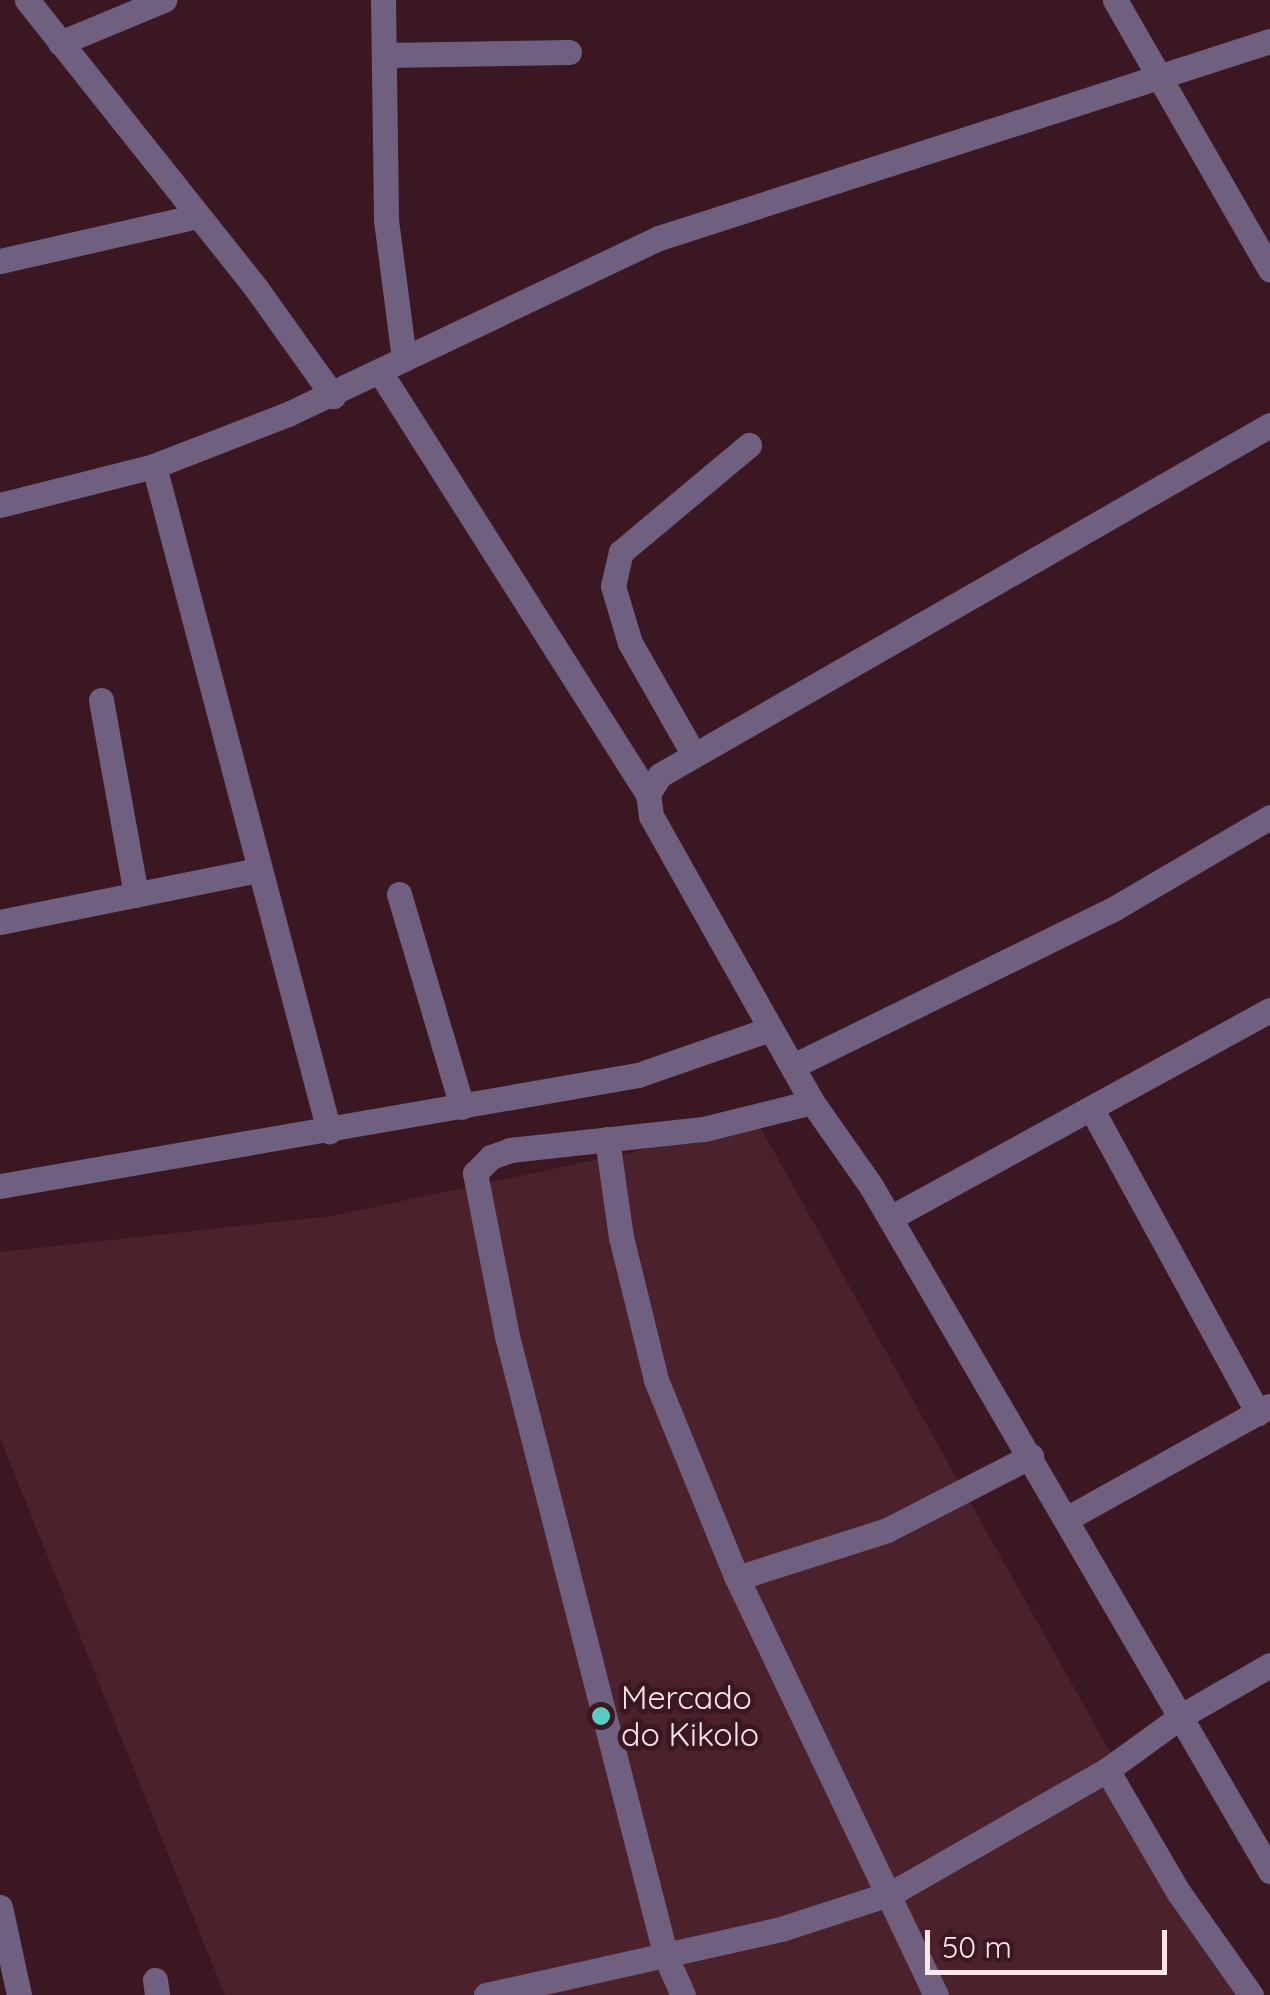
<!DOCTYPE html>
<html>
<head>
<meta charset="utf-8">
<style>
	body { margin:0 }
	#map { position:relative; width:1270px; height:1995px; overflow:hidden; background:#3b1821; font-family:Quicksand,sans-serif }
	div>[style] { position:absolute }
	.built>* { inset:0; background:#4b212c }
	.minor>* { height:25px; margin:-12.5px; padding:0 12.5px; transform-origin:12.5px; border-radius:12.5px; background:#6f6080 }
	.dots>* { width:28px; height:28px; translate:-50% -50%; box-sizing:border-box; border:5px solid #3b1821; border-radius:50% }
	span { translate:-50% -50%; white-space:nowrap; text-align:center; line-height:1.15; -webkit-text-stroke:10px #3b1821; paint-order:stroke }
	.poi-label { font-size:32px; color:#ffe6ea }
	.left { translate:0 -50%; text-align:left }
	.scale { position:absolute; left:925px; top:1930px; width:242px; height:45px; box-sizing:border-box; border:5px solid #ffe6ea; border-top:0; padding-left:12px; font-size:30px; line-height:35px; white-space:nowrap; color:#ffe6ea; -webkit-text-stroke:8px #3b1821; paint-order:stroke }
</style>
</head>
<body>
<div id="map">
	<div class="built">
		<div style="clip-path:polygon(759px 1125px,1246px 1995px,225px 1995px,0 1438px,0 1252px,332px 1216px)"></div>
	</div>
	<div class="minor">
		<div style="left:27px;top:0;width:368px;rotate:51.5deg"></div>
		<div style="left:256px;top:288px;width:133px;rotate:54.5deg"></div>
		<div style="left:383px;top:0;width:220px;rotate:89.2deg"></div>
		<div style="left:386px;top:220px;width:140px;rotate:82.6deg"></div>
		<div style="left:1115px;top:0;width:311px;rotate:60.1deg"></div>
		<div style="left:60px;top:43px;width:113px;rotate:-22.5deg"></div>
		<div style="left:384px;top:55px;width:185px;rotate:-0.9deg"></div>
		<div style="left:0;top:261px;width:199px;rotate:-12.8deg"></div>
		<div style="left:380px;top:372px;width:500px;rotate:57.6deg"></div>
		<div style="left:648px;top:794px;width:22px;rotate:82deg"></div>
		<div style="left:651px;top:816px;width:328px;rotate:60.6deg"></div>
		<div style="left:812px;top:1102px;width:103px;rotate:54.9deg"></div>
		<div style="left:871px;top:1186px;width:793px;rotate:59.78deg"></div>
		<div style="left:154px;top:466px;width:688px;rotate:75.26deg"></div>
		<div style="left:0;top:505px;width:159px;rotate:-14.2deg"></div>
		<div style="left:154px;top:466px;width:144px;rotate:-21.2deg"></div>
		<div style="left:288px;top:414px;width:411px;rotate:-25.4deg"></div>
		<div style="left:659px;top:238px;width:642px;rotate:-17.87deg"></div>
		<div style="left:101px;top:700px;width:198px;rotate:79.8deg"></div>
		<div style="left:694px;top:755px;width:129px;rotate:-119.7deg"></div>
		<div style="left:630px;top:643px;width:59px;rotate:-106.6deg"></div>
		<div style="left:613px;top:586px;width:35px;rotate:-77deg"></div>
		<div style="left:621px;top:552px;width:167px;rotate:-39.9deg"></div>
		<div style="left:648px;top:794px;width:22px;rotate:-58deg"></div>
		<div style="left:660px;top:775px;width:703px;rotate:-29.85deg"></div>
		<div style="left:399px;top:894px;width:222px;rotate:73.5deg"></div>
		<div style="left:0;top:922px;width:262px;rotate:-11.4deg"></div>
		<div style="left:793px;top:1066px;width:359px;rotate:-26.1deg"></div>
		<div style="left:1115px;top:908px;width:180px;rotate:-30.4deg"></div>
		<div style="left:1091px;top:1108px;width:348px;rotate:61.3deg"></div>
		<div style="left:607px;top:1139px;width:99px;rotate:81.9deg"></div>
		<div style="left:621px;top:1237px;width:147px;rotate:76.2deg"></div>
		<div style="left:656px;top:1380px;width:214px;rotate:67.8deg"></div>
		<div style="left:737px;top:1578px;width:462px;rotate:64.5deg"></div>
		<div style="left:0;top:1186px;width:648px;rotate:-9.87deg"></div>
		<div style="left:638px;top:1075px;width:140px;rotate:-19.2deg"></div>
		<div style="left:890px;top:1218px;width:433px;rotate:-28.7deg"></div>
		<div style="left:1068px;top:1518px;width:230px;rotate:-29.1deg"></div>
		<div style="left:737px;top:1578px;width:157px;rotate:-17.7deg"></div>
		<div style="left:887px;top:1530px;width:162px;rotate:-27.2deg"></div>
		<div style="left:1107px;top:1770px;width:143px;rotate:59.7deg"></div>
		<div style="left:1179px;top:1893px;width:125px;rotate:54.8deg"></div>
		<div style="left:0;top:1907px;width:90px;rotate:77.8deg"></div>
		<div style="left:155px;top:1980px;width:15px;rotate:82deg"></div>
		<div style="left:486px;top:1995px;width:302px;rotate:-12.6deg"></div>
		<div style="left:781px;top:1929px;width:117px;rotate:-18deg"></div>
		<div style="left:892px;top:1893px;width:248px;rotate:-29.8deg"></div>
		<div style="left:1107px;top:1770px;width:94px;rotate:-35.9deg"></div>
		<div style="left:1183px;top:1715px;width:100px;rotate:-29.9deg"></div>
		<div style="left:683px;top:1995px;width:42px;rotate:-114.1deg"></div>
		<div style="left:666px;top:1957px;width:641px;rotate:-104.36deg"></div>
		<div style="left:507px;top:1336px;width:166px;rotate:-101.1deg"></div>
		<div style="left:475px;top:1173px;width:23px;rotate:-45deg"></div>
		<div style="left:491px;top:1157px;width:20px;rotate:-20deg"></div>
		<div style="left:510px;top:1150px;width:195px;rotate:-6.2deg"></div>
		<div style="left:704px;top:1129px;width:111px;rotate:-14deg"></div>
	</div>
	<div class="dots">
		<div style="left:601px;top:1716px;background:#57cec1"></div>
	</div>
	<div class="poi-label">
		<span class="left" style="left:621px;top:1716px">Mercado<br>do Kikolo</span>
	</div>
	<div class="scale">50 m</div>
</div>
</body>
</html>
